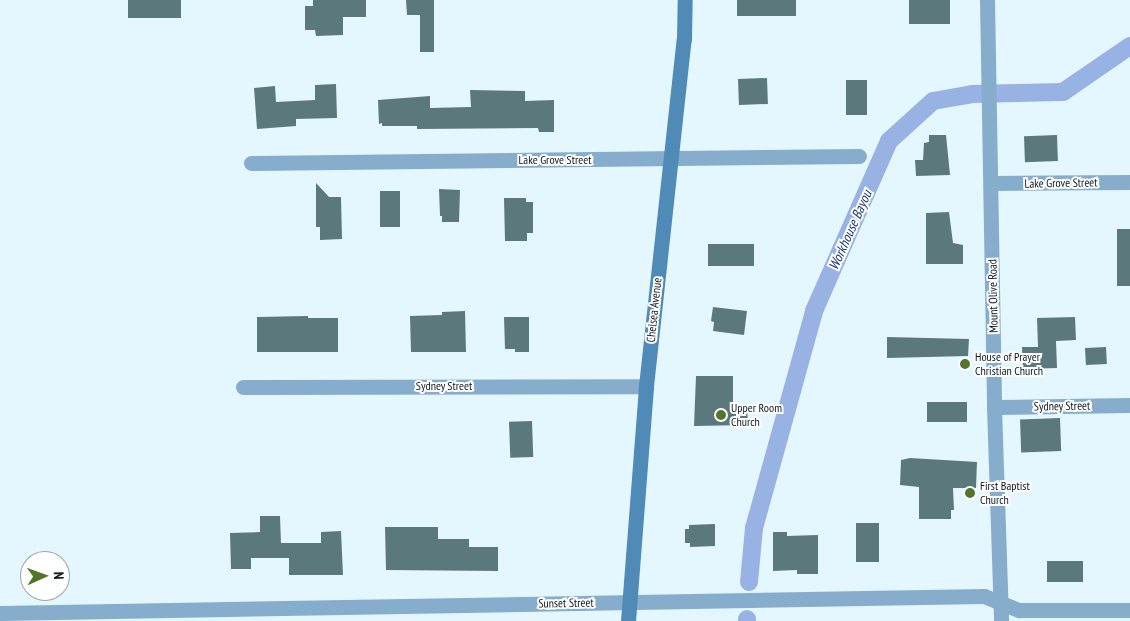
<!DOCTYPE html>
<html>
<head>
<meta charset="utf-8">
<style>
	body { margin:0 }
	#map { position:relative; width:1130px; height:621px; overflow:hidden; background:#e5f7fe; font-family:"PT Sans Narrow",sans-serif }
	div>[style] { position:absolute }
	.canal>* { height:18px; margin:-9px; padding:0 9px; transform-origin:9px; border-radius:9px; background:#98b3e3 }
	.building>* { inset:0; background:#5b787c; transform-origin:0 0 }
	.minor>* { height:15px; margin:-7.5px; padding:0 7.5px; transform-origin:7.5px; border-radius:7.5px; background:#87adcc }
	.secondary>* { height:15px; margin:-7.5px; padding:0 7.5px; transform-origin:7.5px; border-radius:7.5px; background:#508ab7 }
	.dots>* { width:14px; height:14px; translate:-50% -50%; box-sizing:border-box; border:2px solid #fff; border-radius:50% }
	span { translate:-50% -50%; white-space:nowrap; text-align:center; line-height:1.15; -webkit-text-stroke:4px #fff; paint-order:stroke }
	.street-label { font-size:12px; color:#0e181d }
	.poi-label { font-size:12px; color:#0e181d }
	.left { translate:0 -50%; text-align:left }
	.water-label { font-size:14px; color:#1b3872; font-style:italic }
	.north { position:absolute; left:20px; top:551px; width:50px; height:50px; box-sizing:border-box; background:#fff; border:1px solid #9fa3a5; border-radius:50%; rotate:88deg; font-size:14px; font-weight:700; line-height:20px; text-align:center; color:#0e181d }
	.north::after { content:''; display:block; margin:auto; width:18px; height:22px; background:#52752d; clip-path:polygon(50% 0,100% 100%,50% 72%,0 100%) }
</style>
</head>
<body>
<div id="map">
	<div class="canal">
		<div style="left:749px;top:582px;width:54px;rotate:-84.7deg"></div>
		<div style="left:754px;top:528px;width:225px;rotate:-74.5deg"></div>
		<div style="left:814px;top:311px;width:186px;rotate:-66.2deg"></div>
		<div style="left:889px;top:141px;width:59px;rotate:-42.3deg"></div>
		<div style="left:933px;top:101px;width:40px;rotate:-10deg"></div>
		<div style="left:972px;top:94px;width:91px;rotate:-1.3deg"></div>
		<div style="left:1063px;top:92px;width:81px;rotate:-34.5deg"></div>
		<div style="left:747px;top:621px;width:2px;rotate:-90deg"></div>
	</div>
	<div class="building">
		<div style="left:128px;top:0;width:53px;height:18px"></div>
		<div style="clip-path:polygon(313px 0,366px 0,366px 17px,343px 17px,343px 35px,316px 36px,315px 30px,305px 30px,305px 6px,313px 6px)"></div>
		<div style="clip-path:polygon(406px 0,434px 0,434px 52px,420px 52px,420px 15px,407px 15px)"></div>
		<div style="left:737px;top:0;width:59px;height:16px"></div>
		<div style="left:909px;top:0;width:41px;height:24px"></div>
		<div style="left:767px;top:78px;width:26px;height:29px;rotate:88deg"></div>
		<div style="left:846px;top:80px;width:21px;height:35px"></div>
		<div style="clip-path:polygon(336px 84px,337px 118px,296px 119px,296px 126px,257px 129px,254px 88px,275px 86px,276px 102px,315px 100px,315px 85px)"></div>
		<div style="clip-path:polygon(470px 90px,525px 91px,525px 101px,554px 100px,554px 132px,539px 132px,538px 128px,417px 129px,417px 126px,382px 126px,382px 123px,379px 124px,378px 100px,430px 96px,430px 108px,471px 107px)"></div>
		<div style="clip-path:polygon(929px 135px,946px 135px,950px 175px,916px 176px,915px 160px,923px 160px,924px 143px,929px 142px)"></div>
		<div style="left:1057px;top:135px;width:26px;height:33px;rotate:88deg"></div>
		<div style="clip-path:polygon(316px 183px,329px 197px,341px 197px,342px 239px,320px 240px,320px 227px,316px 227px)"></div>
		<div style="clip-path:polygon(439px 189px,460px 190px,459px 222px,442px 222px,442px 216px,440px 216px)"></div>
		<div style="left:380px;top:191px;width:20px;height:36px"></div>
		<div style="clip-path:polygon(504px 198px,526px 198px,526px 202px,533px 202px,533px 233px,527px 233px,527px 241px,505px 241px)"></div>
		<div style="clip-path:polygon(949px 212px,953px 243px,963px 245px,963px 264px,926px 264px,926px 213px)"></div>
		<div style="left:1117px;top:229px;width:13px;height:57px"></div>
		<div style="left:708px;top:244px;width:46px;height:22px"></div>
		<div style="clip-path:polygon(713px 307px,747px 311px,744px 335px,713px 331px,714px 322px,711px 321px)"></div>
		<div style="clip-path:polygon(465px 311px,466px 352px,411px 352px,410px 316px,442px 315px,442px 312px)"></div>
		<div style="clip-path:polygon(308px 316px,308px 318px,338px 318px,338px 352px,257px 352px,257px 317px)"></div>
		<div style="clip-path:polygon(504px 317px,529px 317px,529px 352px,515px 352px,515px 349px,505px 349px)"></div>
		<div style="clip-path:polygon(1075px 317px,1076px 340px,1056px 341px,1057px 368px,1023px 369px,1022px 347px,1038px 347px,1037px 318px)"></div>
		<div style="clip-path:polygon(887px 337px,969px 339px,968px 356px,887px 358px)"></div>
		<div style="left:1106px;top:347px;width:17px;height:21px;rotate:87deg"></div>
		<div style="clip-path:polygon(696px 376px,733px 376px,733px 405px,747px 405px,748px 425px,694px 426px)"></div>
		<div style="left:927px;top:402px;width:40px;height:20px"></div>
		<div style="left:1060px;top:418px;width:33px;height:40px;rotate:88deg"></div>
		<div style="left:532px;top:421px;width:36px;height:23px;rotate:88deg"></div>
		<div style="clip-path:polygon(910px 458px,977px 462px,976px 488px,953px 488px,954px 510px,951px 510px,951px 519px,919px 519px,919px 487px,900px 485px,901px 460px)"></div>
		<div style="clip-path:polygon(260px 516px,280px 516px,281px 543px,321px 543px,321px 532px,341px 531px,343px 575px,289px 575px,289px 558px,251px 558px,251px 569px,231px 569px,230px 533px,260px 532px)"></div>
		<div style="left:879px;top:523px;width:39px;height:23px;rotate:90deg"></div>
		<div style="clip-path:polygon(715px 524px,715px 546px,690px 547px,690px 543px,685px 543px,685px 529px,689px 529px,689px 525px)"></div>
		<div style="clip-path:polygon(385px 527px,438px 527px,438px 539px,469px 539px,469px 547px,498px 547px,498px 571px,386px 570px)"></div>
		<div style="clip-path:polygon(773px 532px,787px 532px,787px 536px,818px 535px,818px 574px,797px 574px,797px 570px,773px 571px)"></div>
		<div style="left:1083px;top:561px;width:21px;height:36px;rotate:90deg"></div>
	</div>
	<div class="minor">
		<div style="left:987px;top:0;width:407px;rotate:89deg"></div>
		<div style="left:994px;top:407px;width:214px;rotate:88.1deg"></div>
		<div style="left:251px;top:163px;width:608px;rotate:-0.66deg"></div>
		<div style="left:992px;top:183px;width:138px;rotate:-0.4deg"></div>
		<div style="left:243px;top:387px;width:403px;rotate:-0.1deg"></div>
		<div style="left:994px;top:407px;width:136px;rotate:-0.8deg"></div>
		<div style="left:0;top:613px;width:984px;rotate:-0.99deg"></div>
		<div style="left:984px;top:596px;width:38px;rotate:22deg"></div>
		<div style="left:1019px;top:610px;width:111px"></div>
	</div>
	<div class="secondary">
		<div style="left:628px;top:621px;width:236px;rotate:-85.6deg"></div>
		<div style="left:646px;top:386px;width:349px;rotate:-83.8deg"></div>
		<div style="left:684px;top:39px;width:39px;rotate:-89deg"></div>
	</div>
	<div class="dots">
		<div style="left:965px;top:364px;background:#52752d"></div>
		<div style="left:721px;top:415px;background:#52752d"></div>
		<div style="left:970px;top:493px;background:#52752d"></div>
	</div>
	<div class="street-label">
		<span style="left:555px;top:160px">Lake Grove Street</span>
		<span style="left:1061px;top:183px;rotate:-1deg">Lake Grove Street</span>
		<span style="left:993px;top:296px;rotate:-91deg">Mount Olive Road</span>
		<span style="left:654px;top:310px;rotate:-84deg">Chelsea Avenue</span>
		<span style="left:444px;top:386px">Sydney Street</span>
		<span style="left:1062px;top:406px;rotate:-1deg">Sydney Street</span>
		<span style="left:566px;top:603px;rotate:-1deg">Sunset Street</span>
	</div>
	<div class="poi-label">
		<span class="left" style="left:975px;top:364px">House of Prayer<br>Christian Church</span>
		<span class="left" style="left:731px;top:415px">Upper Room<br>Church</span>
		<span class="left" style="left:980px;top:493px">First Baptist<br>Church</span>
	</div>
	<div class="water-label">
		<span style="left:850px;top:230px;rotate:-66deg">Workhouse Bayou</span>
	</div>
	<div class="north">N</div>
</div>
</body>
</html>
